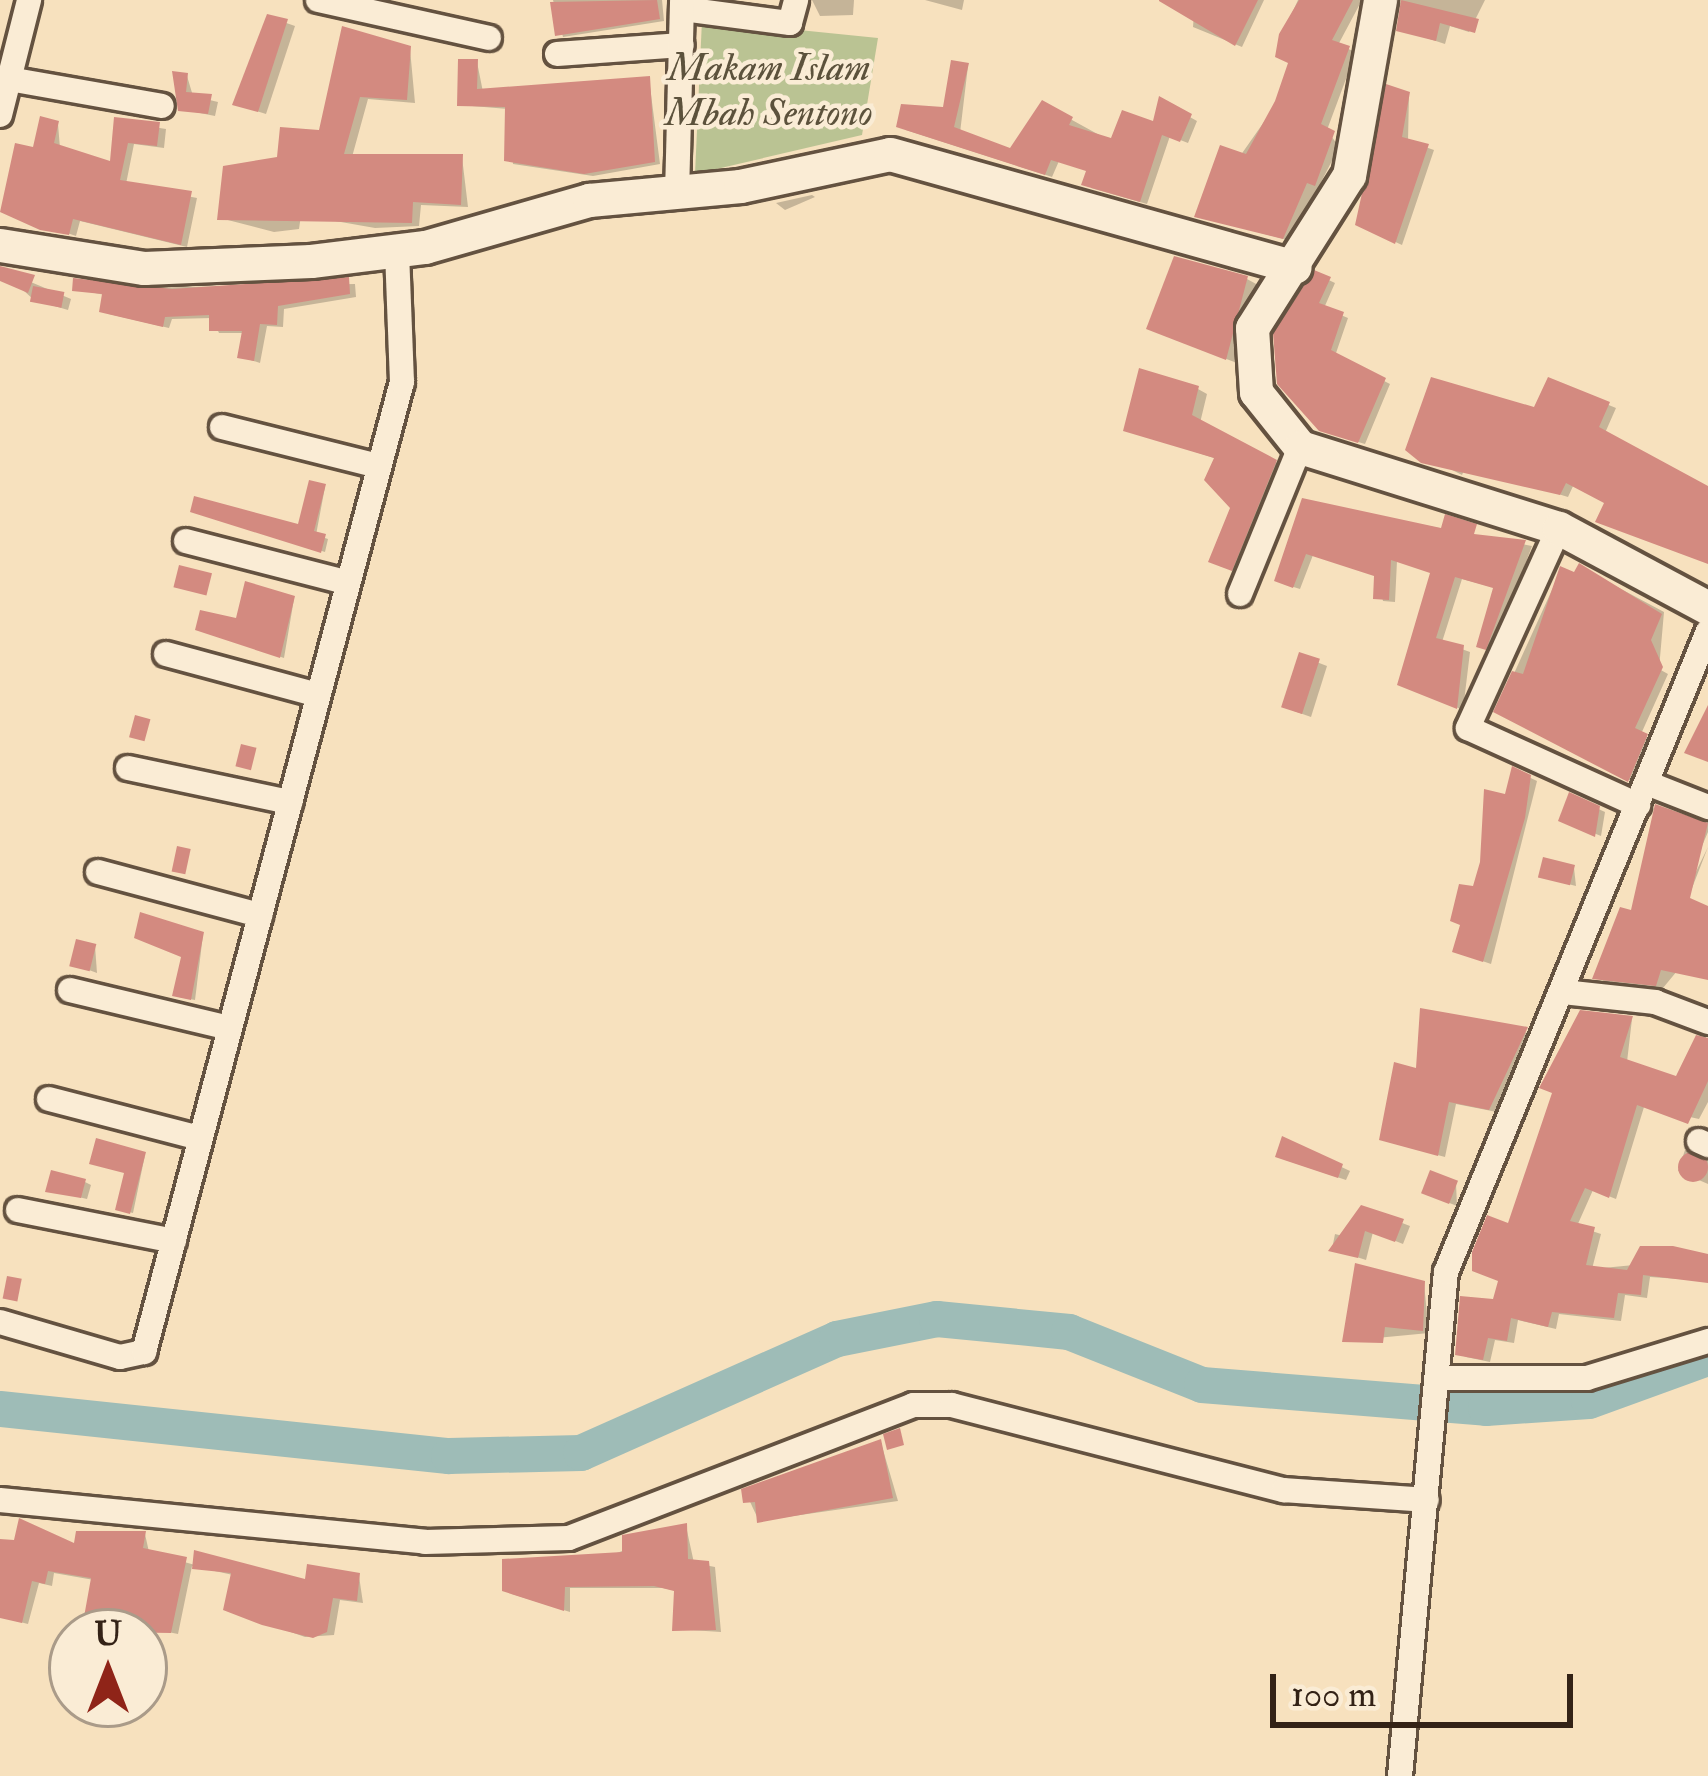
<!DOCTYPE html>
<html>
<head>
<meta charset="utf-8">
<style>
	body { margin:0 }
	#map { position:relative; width:1708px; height:1776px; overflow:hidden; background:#f7e1be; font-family:"IM FELL Double Pica",serif }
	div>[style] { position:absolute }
	.green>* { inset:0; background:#bac393 }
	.shadow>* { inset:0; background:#0003 }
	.river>* { height:36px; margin:-18px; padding:0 18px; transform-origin:18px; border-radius:18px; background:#9ebcb7 }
	.building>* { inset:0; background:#d38a80; transform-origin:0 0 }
	.round { border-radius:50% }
	.roads { filter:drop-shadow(3px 0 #645240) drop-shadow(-3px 0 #645240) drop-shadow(0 3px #645240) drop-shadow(0 -3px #645240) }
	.street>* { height:24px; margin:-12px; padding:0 12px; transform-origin:12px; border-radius:12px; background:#faecd5 }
	.secondary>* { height:33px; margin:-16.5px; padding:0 16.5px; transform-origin:16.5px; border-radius:16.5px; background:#faecd5 }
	span { translate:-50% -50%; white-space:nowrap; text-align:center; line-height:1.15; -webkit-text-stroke:9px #faecd5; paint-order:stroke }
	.park-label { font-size:39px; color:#5c523c; font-style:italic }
	.north { position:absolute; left:48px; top:1608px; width:120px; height:120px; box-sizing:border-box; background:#faecd5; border:3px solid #aa9b89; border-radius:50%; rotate:0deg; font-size:33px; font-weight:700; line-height:48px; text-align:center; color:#332216 }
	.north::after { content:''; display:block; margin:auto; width:42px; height:54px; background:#8f2418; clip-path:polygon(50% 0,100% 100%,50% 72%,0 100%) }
	.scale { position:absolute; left:1270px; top:1674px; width:303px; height:54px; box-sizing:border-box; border:6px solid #332216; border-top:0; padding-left:15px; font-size:36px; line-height:42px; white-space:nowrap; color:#332216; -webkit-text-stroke:9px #faecd5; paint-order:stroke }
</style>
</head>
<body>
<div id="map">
	<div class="green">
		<div style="clip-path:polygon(702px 20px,878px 38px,862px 135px,695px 174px)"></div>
	</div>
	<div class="shadow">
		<div style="clip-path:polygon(553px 0,662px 0,664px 21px,563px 37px)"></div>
		<div style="clip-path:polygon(812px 0,854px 0,853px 15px,820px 16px)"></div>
		<div style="clip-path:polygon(925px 0,964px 0,962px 10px)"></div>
		<div style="clip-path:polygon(1175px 0,1264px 0,1242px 47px,1193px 27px,1194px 13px)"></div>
		<div style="clip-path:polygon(1298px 0,1362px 0,1338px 45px,1356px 52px,1327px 130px,1339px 147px,1291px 241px,1198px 216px,1278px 102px,1291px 62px,1282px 35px)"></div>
		<div style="clip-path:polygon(1402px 0,1485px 0,1469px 32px,1450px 26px,1445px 44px,1399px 29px)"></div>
		<div style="clip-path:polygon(269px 17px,295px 26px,266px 114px,235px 104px)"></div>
		<div style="clip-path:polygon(410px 49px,415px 103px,368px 99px,352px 157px,462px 157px,468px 207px,421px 205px,419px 226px,375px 228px,301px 215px,299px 229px,274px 232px,220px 218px)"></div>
		<div style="clip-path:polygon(477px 62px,483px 92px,649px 79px,660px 164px,593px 176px,513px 164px,508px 109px,460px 105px)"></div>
		<div style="clip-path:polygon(968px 66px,960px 133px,1011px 151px,1043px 104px,1112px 142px,1155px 125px,1161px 101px,1197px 121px,1188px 143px,1170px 136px,1147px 204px,1091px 188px,1089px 171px,1059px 161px,1052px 177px,906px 130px,946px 110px)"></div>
		<div style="clip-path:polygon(187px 76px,193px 96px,218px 102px,215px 116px,180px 109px)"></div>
		<div style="clip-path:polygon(1409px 95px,1408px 141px,1434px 150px,1402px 245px,1365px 228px)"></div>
		<div style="clip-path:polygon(116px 121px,166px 129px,164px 148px,134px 144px,126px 184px,197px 198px,187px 247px,80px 221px,76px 236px,10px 214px,58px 124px,60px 148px,113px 165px)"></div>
		<div style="clip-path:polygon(815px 197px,785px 210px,776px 203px,812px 195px)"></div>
		<div style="clip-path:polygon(0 269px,71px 299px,68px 310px,34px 300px)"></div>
		<div style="clip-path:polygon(1316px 274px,1335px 283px,1324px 308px,1348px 318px,1335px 356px,1390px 384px,1365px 444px,1328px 433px)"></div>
		<div style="clip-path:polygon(1247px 279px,1258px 285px,1237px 363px,1161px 334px)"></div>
		<div style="clip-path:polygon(355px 284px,356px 297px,284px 309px,283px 327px,267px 326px,260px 363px,241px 357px,245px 333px,219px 333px,212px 318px,172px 319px,169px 328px,109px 314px,105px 295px,75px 289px)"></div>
		<div style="clip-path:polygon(1550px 381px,1616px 408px,1605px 433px,1708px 492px,1708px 560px,1574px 484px,1568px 497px,1466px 466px,1462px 475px,1409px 448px,1536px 411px)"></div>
		<div style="clip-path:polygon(1198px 389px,1207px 394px,1200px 423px,1285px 467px,1241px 573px,1220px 566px,1233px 507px,1217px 459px,1126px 429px)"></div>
		<div style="clip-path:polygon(325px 487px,316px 535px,328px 539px,325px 552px,197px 513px,300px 528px)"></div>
		<div style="clip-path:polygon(1304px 502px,1532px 546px,1493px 651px,1480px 646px,1496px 588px,1462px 579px,1442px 642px,1470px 652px,1463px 710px,1407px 687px,1433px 573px,1397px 561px,1395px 602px,1383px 601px,1377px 576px,1313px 555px,1300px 589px,1284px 584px)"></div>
		<div style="clip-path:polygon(1580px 567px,1664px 612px,1659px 669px,1668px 674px,1641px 734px,1654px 740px,1636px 784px,1497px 711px,1561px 570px,1576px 576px)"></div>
		<div style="clip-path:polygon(294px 599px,284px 658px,202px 631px,238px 622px)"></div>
		<div style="clip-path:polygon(1301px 656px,1327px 666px,1311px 717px,1294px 711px)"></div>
		<div style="clip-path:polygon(1514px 770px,1537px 781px,1491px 964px,1462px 954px)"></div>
		<div style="clip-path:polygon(1570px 796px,1605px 812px,1601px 836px,1561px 820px)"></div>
		<div style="clip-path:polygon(1657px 808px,1708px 822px,1708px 832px,1652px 962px,1708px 847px,1666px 955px,1708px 913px,1708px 978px,1682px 965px,1663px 988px,1603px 981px,1633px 914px)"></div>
		<div style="clip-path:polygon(1574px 868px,1576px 886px,1544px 878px)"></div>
		<div style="clip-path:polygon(203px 935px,195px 1000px,179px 997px)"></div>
		<div style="clip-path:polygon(95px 946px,97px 973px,73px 964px)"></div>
		<div style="clip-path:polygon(1423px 1011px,1533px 1034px,1497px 1112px,1456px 1104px,1445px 1157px,1389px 1142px,1419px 1072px)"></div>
		<div style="clip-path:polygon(1632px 1019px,1627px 1062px,1678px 1079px,1708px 1040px,1708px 1102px,1699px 1119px,1644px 1107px,1616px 1199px,1593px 1190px,1577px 1226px,1601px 1234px,1592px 1269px,1708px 1258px,1708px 1281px,1650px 1277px,1647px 1298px,1625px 1295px,1621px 1321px,1559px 1314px,1556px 1329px,1518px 1320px,1514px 1343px,1495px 1340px,1490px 1362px,1466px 1357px,1458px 1353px,1495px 1303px,1510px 1227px)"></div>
		<div style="clip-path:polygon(1284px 1140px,1350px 1171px,1346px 1180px,1286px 1160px)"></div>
		<div style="clip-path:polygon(1685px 1150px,1708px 1159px,1708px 1184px,1678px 1171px)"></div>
		<div style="clip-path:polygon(145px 1155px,133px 1213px,121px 1210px)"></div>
		<div style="clip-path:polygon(1456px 1183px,1457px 1206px,1432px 1196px)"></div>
		<div style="clip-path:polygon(91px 1185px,87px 1199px,49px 1190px,85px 1182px)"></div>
		<div style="clip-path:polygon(1363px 1208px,1410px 1226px,1403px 1244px,1373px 1232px,1366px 1260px,1332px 1249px,1335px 1234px,1351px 1238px)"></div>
		<div style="clip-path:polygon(1424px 1284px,1429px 1333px,1345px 1341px)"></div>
		<div style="clip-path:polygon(881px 1443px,898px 1501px,759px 1521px,745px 1491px)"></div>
		<div style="clip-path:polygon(686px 1526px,694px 1563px,715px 1567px,721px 1632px,675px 1629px,677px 1591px,663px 1588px,570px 1588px,570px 1612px,512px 1594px)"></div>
		<div style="clip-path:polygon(145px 1534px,149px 1552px,195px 1565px,307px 1583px,359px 1576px,363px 1603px,340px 1600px,334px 1635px,305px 1637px,234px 1612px,233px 1575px,192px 1566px,178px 1634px,148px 1628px,144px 1648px,144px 1632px,83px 1632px,94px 1580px,54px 1573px,52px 1586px,39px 1583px,28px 1624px,0 1617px,0 1542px,76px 1547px)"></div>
	</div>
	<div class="river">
		<div style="left:0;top:1409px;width:451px;rotate:6deg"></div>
		<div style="left:449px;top:1456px;width:132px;rotate:-1.3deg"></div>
		<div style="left:581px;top:1453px;width:280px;rotate:-24deg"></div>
		<div style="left:837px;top:1339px;width:102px;rotate:-11.3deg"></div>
		<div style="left:937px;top:1319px;width:133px;rotate:5.6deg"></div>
		<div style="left:1069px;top:1332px;width:143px;rotate:21.7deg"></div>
		<div style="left:1202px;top:1385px;width:285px;rotate:4.6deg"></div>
		<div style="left:1486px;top:1408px;width:103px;rotate:-3.9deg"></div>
		<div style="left:1589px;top:1401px;width:127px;rotate:-19.9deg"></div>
	</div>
	<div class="building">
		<div style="clip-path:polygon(657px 0,660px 19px,555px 36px,550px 2px)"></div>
		<div style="clip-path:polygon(1258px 0,1235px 46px,1159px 1px,1159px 0)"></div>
		<div style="clip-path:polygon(1299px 0,1353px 0,1332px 40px,1350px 46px,1321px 124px,1335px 131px,1315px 186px,1307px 183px,1283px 239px,1194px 217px,1220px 145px,1246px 154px,1275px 101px,1288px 63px,1275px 57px,1279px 34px)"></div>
		<div style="clip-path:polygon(1401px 0,1479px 19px,1475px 33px,1440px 23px,1436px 41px,1396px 31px)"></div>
		<div style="clip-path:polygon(267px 14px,288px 19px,258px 112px,232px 105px)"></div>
		<div style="clip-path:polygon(342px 26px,411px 46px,407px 100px,360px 97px,344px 154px,463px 154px,461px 205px,413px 202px,412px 223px,217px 220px,223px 166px,277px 157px,280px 127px,319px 130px)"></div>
		<div style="clip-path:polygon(458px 59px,478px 59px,477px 89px,650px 76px,655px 162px,584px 174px,504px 161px,505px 107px,457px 106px)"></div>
		<div style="clip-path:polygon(951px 60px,969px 63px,954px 127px,1010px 148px,1042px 100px,1073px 117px,1069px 125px,1111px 138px,1122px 110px,1153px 121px,1159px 96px,1192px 114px,1180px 142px,1162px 135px,1140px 202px,1081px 185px,1086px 171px,1051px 160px,1045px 175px,896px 127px,901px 104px,943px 107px)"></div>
		<div style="clip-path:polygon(172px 71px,188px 73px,186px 92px,212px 94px,208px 114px,178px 111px)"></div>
		<div style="clip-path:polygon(1386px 84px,1410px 92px,1402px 137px,1429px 144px,1395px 244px,1355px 225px)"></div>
		<div style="clip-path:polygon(40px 116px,59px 121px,54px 143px,110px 161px,114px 117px,160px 122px,157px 146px,128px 143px,120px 180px,192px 191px,181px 245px,73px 219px,69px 235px,40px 230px,0 212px,15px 143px,33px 147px)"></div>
		<div style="clip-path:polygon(1174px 256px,1248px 276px,1226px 360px,1146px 329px)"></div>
		<div style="clip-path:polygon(0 266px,35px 275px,28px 293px,0 281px)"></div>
		<div style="clip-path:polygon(1314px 270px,1331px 277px,1319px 303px,1344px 312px,1331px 350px,1386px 378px,1358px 443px,1319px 431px,1277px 384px,1273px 333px)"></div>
		<div style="clip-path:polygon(349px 277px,350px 294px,278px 306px,277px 325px,260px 324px,254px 361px,237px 358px,242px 331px,209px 331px,209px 315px,165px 317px,163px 327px,99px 312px,102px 294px,72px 291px,73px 278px,172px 289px)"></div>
		<div style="left:33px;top:286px;width:32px;height:16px;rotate:11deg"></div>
		<div style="clip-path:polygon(1139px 368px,1199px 386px,1192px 415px,1277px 460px,1232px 571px,1208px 562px,1230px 508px,1204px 480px,1214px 458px,1123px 431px)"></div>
		<div style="clip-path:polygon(1431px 377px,1534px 407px,1548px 377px,1610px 402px,1599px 427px,1708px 486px,1708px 564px,1595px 522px,1604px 503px,1566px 483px,1560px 495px,1421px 463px,1405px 450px)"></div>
		<div style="clip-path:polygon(309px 480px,326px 484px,314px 531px,326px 534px,321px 553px,190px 512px,194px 496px,298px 524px)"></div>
		<div style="clip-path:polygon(1302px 498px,1441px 528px,1445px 514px,1477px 524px,1474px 534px,1526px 540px,1486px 650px,1476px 647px,1493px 588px,1455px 577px,1436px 638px,1464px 645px,1457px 709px,1397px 685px,1430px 573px,1391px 560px,1389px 600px,1373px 599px,1374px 576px,1306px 554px,1293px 588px,1274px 581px)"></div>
		<div style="clip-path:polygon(1579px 563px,1662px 614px,1651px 640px,1663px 667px,1635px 728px,1648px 734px,1628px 782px,1493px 712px,1512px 671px,1523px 674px,1560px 566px,1574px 572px)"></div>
		<div style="left:179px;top:565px;width:34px;height:23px;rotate:14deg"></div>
		<div style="clip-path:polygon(245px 581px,295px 596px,280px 658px,195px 630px,200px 610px,236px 618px)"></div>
		<div style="left:1299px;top:652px;width:22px;height:58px;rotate:18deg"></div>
		<div style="clip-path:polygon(1708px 705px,1708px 762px,1684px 753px)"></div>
		<div style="left:135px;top:715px;width:16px;height:23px;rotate:15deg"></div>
		<div style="left:241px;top:744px;width:16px;height:23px;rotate:14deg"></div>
		<div style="clip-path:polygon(1512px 766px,1531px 775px,1525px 818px,1483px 962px,1452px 952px,1460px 925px,1450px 921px,1459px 884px,1473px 886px,1480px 862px,1484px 789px,1505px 794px)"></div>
		<div style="clip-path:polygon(1569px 792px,1600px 806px,1595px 837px,1558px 821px)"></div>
		<div style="clip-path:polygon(1655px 804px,1708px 823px,1690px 898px,1708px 906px,1708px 980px,1661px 970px,1656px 986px,1592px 979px,1620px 907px,1631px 910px)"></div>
		<div style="left:177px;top:846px;width:14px;height:26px;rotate:12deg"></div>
		<div style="left:1543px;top:857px;width:33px;height:21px;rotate:14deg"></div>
		<div style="clip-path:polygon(140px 912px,204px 932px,191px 1000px,172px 996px,181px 957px,134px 938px)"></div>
		<div style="left:76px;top:939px;width:21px;height:28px;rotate:14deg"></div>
		<div style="clip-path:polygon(1420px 1008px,1528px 1027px,1489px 1110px,1449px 1102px,1438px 1156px,1379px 1140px,1394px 1062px,1416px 1068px)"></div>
		<div style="clip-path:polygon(1580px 1010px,1633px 1016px,1620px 1057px,1676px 1076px,1696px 1035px,1708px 1038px,1708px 1081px,1688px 1124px,1637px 1105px,1609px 1198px,1585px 1188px,1570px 1221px,1595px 1227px,1586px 1265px,1627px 1270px,1640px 1246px,1673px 1246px,1708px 1254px,1708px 1283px,1643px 1275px,1641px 1295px,1618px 1293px,1614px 1318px,1552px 1312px,1548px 1327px,1511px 1318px,1507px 1341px,1488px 1338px,1483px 1360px,1455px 1355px,1460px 1296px,1493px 1299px,1498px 1281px,1472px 1271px,1472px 1252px,1487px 1215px,1508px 1223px,1552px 1093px,1539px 1088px)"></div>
		<div style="clip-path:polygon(1282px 1136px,1343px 1164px,1338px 1178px,1275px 1157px)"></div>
		<div style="clip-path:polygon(96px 1138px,146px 1152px,130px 1214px,115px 1210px,124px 1173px,89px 1164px)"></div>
		<div class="round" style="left:1678px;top:1152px;width:30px;height:30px"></div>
		<div style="clip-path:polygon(51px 1170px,86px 1179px,81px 1198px,45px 1192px)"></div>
		<div style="left:1430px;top:1170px;width:30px;height:25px;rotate:21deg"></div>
		<div style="clip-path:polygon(1361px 1205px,1404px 1219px,1395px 1242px,1365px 1231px,1358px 1258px,1328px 1251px)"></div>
		<div style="clip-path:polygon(1355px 1263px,1425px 1281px,1423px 1331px,1385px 1327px,1383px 1343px,1342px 1342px)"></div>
		<div style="left:7px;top:1276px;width:15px;height:23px;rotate:11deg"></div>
		<div style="clip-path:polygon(900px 1428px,904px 1445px,887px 1450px,883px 1434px)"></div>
		<div style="clip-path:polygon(881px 1439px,893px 1498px,757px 1523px,755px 1502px,743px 1503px,741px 1489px)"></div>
		<div style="clip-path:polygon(19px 1518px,74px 1543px,76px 1531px,146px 1531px,143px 1548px,187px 1557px,171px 1633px,108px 1632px,110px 1621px,84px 1617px,91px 1578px,48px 1571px,45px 1584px,32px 1581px,22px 1623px,0 1618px,0 1539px,14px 1540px)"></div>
		<div style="clip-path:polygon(687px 1523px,688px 1559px,709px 1561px,716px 1630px,672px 1631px,674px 1591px,654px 1586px,565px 1587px,564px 1611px,502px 1591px,502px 1559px,622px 1552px,622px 1535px)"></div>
		<div style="clip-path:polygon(194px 1550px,305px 1579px,307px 1564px,360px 1573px,357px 1601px,333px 1598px,327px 1632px,313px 1638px,262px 1625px,223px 1610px,231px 1573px,192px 1569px)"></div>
	</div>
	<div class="roads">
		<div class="street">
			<div style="left:318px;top:0;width:175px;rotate:12.5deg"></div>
			<div style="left:683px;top:9px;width:108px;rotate:7.5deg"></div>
			<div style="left:790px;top:23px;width:24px;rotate:-75deg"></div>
			<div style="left:557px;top:54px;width:125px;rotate:-4.1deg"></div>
			<div style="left:9px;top:79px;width:155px;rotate:10deg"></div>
			<div style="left:0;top:115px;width:119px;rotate:-75.8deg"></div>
			<div style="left:677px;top:194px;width:194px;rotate:-88.5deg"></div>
			<div style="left:222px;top:427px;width:161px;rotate:14deg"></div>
			<div style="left:1559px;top:528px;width:220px;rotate:114.5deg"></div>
			<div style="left:1468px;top:728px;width:187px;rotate:24.4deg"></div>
			<div style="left:186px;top:541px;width:165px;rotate:14.4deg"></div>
			<div style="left:1240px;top:594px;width:159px;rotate:-67.8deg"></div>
			<div style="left:166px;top:654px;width:157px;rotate:15.1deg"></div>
			<div style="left:128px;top:768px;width:166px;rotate:11.9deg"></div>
			<div style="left:1647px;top:783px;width:66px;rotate:21.5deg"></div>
			<div style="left:98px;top:872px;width:168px;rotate:14.9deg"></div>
			<div style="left:70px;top:990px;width:163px;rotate:13.4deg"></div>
			<div style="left:1563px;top:992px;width:93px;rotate:6.2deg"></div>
			<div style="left:1655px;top:1002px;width:57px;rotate:20.7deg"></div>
			<div style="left:49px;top:1099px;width:156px;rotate:14.5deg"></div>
			<div style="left:1699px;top:1141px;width:10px;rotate:24deg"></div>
			<div style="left:18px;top:1210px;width:159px;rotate:11.2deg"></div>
			<div style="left:0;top:1322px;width:125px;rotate:16.3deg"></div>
			<div style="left:120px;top:1357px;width:25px;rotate:-12deg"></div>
			<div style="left:144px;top:1352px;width:1004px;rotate:-75.11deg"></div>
			<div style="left:402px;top:382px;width:131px;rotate:-92.2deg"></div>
			<div style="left:1437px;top:1378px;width:150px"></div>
			<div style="left:1587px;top:1378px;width:127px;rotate:-17deg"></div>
			<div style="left:0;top:1500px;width:427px;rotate:5.6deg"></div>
			<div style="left:425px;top:1542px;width:144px;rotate:-1.6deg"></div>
			<div style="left:569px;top:1538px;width:369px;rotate:-21.1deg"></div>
			<div style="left:913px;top:1405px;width:39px"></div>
			<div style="left:952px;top:1405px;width:343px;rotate:14.4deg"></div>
			<div style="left:1284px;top:1490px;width:143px;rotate:4deg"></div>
			<div style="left:1400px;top:1776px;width:506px;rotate:-84.79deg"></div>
			<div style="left:1446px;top:1272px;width:692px;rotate:-67.77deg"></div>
		</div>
		<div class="secondary">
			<div style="left:1380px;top:0;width:178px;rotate:100deg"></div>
			<div style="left:1349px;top:175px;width:181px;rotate:122.4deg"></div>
			<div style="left:1252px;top:328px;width:64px;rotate:86.4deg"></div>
			<div style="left:1256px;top:392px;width:70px;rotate:51.3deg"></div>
			<div style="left:1300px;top:447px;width:271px;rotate:17.4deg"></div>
			<div style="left:1559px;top:528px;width:169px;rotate:28.2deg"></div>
			<div style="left:0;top:245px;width:146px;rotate:9.1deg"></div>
			<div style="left:144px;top:268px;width:167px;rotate:-2.4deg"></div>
			<div style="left:311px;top:261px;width:115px;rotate:-7deg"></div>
			<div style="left:425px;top:247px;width:171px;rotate:-16deg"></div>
			<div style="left:589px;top:200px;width:152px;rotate:-5.3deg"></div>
			<div style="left:740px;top:186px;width:153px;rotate:-12deg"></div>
			<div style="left:890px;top:154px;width:420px;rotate:15.6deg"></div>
		</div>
	</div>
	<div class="park-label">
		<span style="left:769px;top:91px">Makam Islam<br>Mbah Sentono</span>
	</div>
	<div class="north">U</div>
	<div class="scale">100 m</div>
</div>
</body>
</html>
